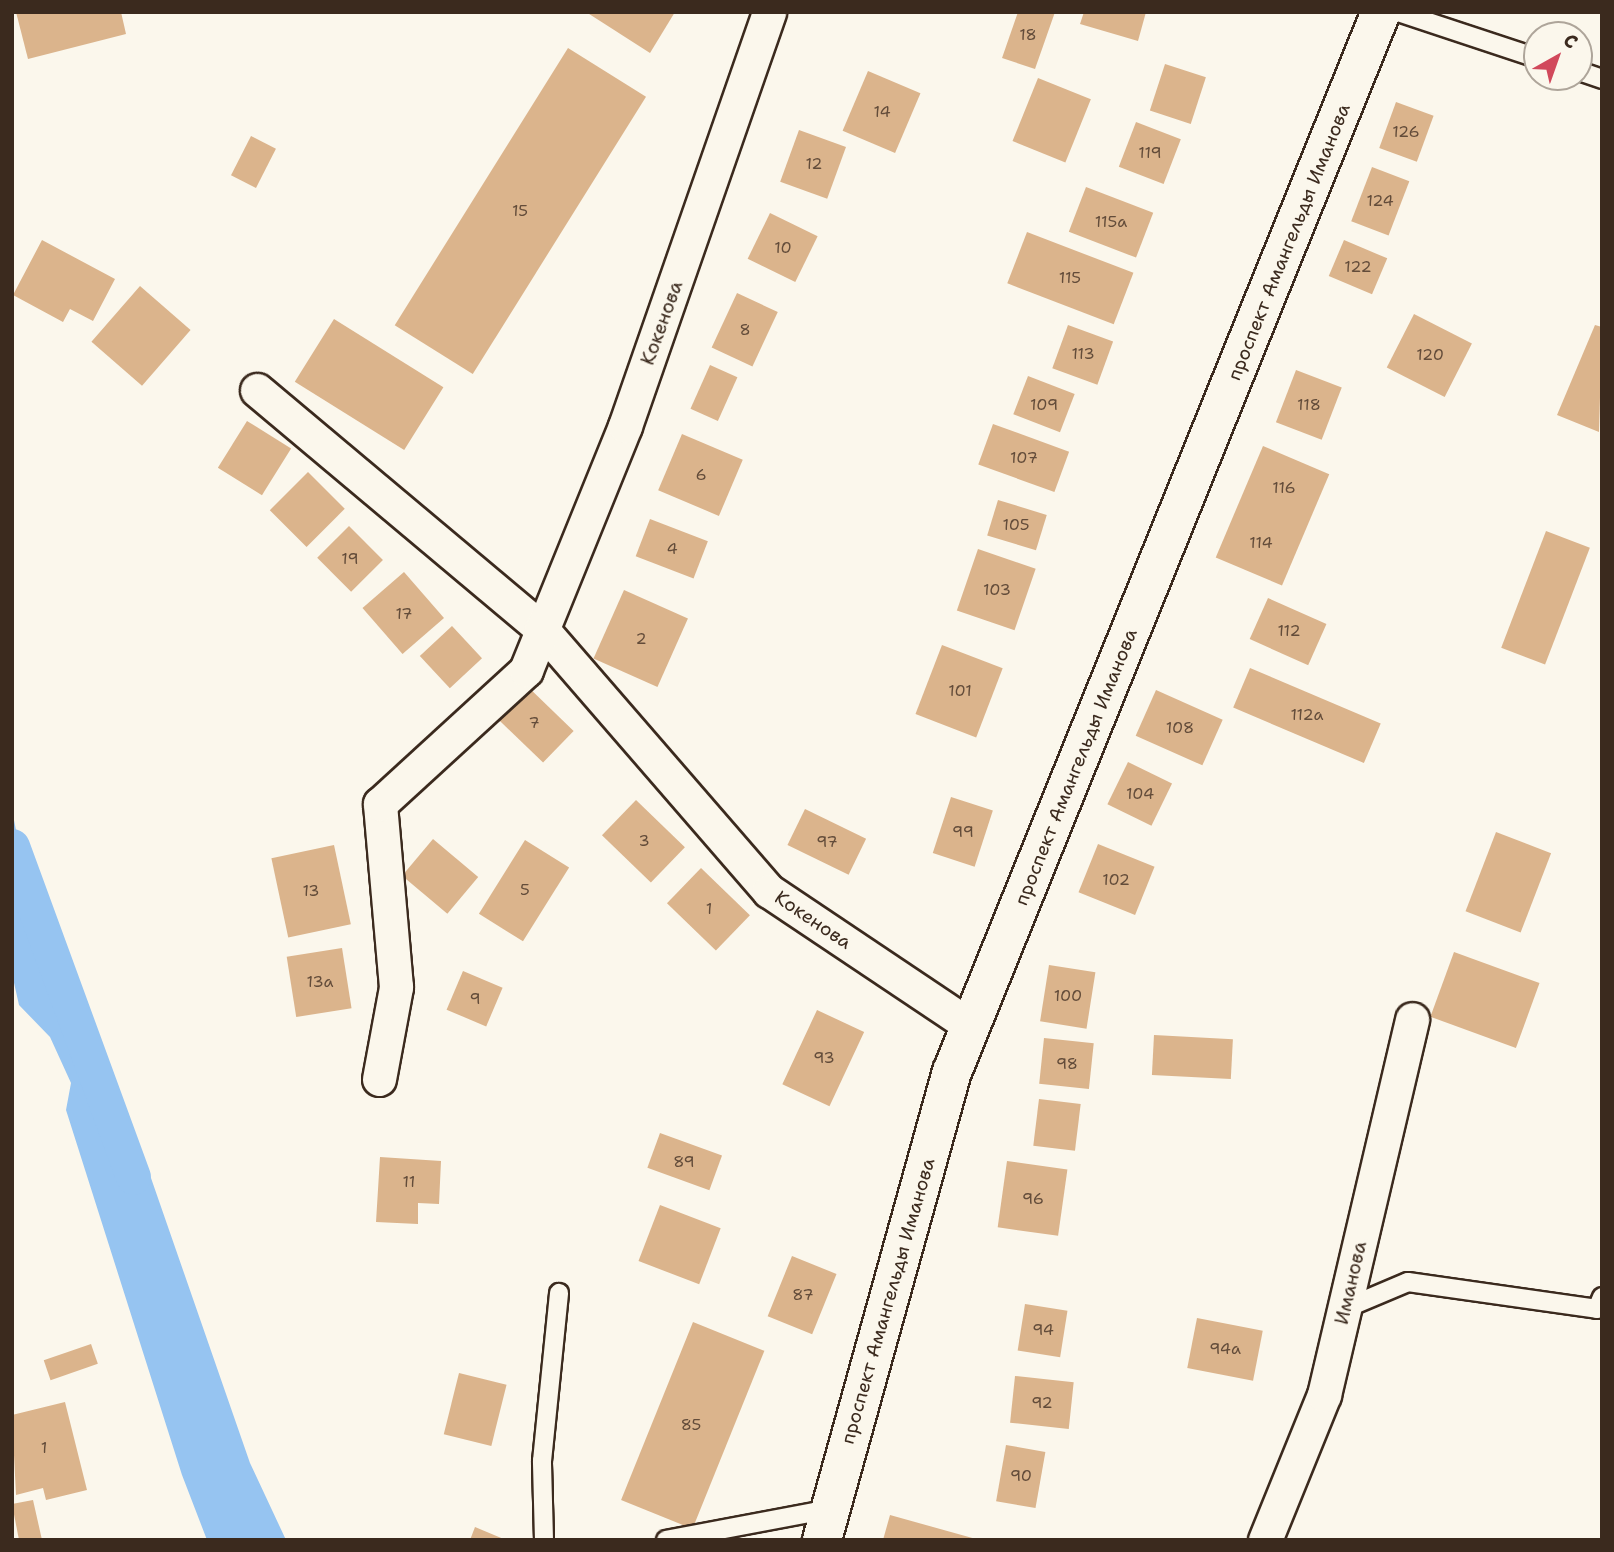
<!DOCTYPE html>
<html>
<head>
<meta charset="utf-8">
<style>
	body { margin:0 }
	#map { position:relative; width:1614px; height:1552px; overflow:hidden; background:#fbf7ec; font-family:"Shantell Sans",sans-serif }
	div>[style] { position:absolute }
	.water>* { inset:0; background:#96c4f1 }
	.canal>* { height:35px; margin:-17.5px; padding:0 17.5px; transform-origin:17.5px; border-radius:17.5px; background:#96c4f1 }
	.building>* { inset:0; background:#dbb48c; transform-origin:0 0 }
	.roads { filter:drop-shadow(2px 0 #3b2a1e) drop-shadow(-2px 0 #3b2a1e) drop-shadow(0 2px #3b2a1e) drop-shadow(0 -2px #3b2a1e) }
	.service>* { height:18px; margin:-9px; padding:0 9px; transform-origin:9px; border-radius:9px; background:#fbf7ec }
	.minor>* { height:33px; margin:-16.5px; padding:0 16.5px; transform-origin:16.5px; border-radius:16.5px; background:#fbf7ec }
	.secondary>* { height:38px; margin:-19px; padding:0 19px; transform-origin:19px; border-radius:19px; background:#fbf7ec }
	span { translate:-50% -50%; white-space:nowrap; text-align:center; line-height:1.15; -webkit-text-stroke:6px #fbf7ec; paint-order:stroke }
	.number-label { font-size:16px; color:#634c3a }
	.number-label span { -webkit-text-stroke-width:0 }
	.street-label { font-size:19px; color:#3b2a1e }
	.frame { position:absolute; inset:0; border:14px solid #3b2a1e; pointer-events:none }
	.north { position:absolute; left:1523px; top:21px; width:70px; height:70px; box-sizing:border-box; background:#fbf7ec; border:2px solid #aea59a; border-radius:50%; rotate:40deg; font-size:19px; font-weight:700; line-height:28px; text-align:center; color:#3b2a1e }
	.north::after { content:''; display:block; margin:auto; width:24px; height:32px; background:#d1495b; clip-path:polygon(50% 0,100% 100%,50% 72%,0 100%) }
</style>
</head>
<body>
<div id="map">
	<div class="water">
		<div style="clip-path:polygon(12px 810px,39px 945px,61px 1016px,106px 1119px,151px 1178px,250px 1463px,286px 1540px,207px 1540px,182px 1475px,66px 1110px,71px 1083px,50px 1037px,19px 1005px,12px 974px)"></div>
	</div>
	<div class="canal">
		<div style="left:12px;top:846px;width:352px;rotate:69.9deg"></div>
	</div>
	<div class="building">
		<div style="clip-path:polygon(16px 12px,121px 12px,126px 34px,28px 59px)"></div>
		<div style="clip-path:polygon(586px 12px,675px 12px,650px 53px)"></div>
		<div style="clip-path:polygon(1018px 12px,1055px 12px,1035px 69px,1002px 58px)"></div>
		<div style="clip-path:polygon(1084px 12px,1146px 12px,1138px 41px,1080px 24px)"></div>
		<div style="left:568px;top:48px;width:92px;height:327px;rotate:32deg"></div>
		<div style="left:1165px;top:64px;width:43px;height:49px;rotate:18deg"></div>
		<div style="left:868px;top:71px;width:57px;height:65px;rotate:23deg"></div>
		<div style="left:1038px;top:78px;width:57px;height:68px;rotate:22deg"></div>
		<div style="left:1396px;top:102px;width:40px;height:49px;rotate:20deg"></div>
		<div style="left:1136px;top:122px;width:48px;height:48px;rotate:21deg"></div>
		<div style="left:799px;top:130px;width:50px;height:55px;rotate:20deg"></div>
		<div style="left:251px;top:136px;width:28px;height:44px;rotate:27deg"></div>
		<div style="left:1372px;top:167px;width:40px;height:58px;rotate:21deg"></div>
		<div style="left:1086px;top:187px;width:72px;height:48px;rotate:21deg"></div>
		<div style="left:770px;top:213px;width:53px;height:51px;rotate:26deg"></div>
		<div style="left:1027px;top:232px;width:114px;height:55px;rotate:21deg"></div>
		<div style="clip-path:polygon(42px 240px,115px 279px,93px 321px,70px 309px,63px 322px,13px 295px)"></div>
		<div style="left:1344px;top:240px;width:47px;height:39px;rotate:23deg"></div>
		<div style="left:140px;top:286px;width:67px;height:74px;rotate:41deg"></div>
		<div style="left:737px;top:293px;width:45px;height:60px;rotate:25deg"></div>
		<div style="left:1414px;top:314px;width:65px;height:60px;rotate:27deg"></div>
		<div style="left:334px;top:319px;width:129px;height:74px;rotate:32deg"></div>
		<div style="left:1068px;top:325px;width:48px;height:46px;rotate:20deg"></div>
		<div style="clip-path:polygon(1595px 325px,1602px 327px,1599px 432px,1557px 415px)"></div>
		<div style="left:710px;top:365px;width:30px;height:48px;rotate:24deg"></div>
		<div style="left:1296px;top:370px;width:49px;height:56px;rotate:21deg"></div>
		<div style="left:1028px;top:376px;width:50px;height:41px;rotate:21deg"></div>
		<div style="left:247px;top:421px;width:52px;height:55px;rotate:32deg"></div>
		<div style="left:993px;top:424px;width:81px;height:43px;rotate:20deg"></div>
		<div style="left:682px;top:434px;width:66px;height:61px;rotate:23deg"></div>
		<div style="left:1263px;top:446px;width:72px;height:121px;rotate:23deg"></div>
		<div style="left:308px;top:472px;width:52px;height:54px;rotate:45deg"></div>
		<div style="left:998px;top:500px;width:51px;height:37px;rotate:17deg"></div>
		<div style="left:650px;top:519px;width:62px;height:40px;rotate:21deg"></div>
		<div style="left:349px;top:526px;width:48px;height:45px;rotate:45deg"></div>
		<div style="left:1546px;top:531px;width:47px;height:125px;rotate:21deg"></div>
		<div style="left:978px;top:549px;width:61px;height:65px;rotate:19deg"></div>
		<div style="left:404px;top:572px;width:61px;height:55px;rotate:49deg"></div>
		<div style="left:624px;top:590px;width:70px;height:75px;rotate:24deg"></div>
		<div style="left:1268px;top:598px;width:64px;height:45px;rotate:24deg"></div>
		<div style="left:452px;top:626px;width:44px;height:44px;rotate:47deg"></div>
		<div style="left:942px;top:645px;width:65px;height:74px;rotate:21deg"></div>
		<div style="left:1250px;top:668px;width:142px;height:43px;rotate:23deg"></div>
		<div style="left:524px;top:683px;width:69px;height:44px;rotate:44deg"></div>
		<div style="left:1156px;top:690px;width:73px;height:50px;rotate:24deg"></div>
		<div style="left:1128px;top:762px;width:49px;height:47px;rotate:26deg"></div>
		<div style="left:951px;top:797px;width:44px;height:59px;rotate:18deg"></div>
		<div style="left:636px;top:800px;width:68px;height:49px;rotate:44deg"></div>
		<div style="left:805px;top:809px;width:68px;height:40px;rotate:26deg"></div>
		<div style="left:1496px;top:832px;width:59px;height:85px;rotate:21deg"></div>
		<div style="left:433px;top:839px;width:59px;height:48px;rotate:40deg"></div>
		<div style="left:525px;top:840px;width:52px;height:87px;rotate:32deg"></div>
		<div style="left:1098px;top:844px;width:61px;height:52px;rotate:22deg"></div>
		<div style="left:334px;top:845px;width:81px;height:64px;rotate:78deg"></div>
		<div style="left:701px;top:868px;width:68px;height:49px;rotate:44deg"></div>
		<div style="left:342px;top:948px;width:61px;height:56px;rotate:81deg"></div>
		<div style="left:1454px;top:952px;width:91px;height:69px;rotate:20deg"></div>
		<div style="left:1049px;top:965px;width:47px;height:57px;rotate:9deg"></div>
		<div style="left:463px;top:971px;width:43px;height:42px;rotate:23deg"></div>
		<div style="left:817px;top:1010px;width:52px;height:82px;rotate:25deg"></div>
		<div style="left:1154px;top:1035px;width:79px;height:40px;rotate:3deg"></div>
		<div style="left:1044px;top:1038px;width:50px;height:46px;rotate:6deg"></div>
		<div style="left:1039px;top:1099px;width:42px;height:47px;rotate:7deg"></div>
		<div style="left:660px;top:1133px;width:66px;height:37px;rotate:20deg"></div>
		<div style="clip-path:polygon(380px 1157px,441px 1161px,439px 1204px,418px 1203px,418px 1224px,376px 1222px)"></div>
		<div style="left:1007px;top:1161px;width:61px;height:67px;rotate:8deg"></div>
		<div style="left:660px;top:1205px;width:65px;height:60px;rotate:21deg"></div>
		<div style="left:792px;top:1256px;width:48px;height:65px;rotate:22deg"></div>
		<div style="left:1025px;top:1304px;width:43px;height:47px;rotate:9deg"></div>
		<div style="left:1197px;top:1318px;width:67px;height:51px;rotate:11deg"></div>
		<div style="left:693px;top:1322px;width:77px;height:192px;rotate:22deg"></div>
		<div style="left:91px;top:1344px;width:21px;height:50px;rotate:71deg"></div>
		<div style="left:459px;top:1373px;width:49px;height:63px;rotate:14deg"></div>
		<div style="left:1015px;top:1376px;width:59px;height:47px;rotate:6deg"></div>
		<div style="clip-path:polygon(65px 1402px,87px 1490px,46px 1500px,43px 1488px,16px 1495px,12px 1415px)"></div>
		<div style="left:1006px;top:1445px;width:40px;height:57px;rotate:10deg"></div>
		<div style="clip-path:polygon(33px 1500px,42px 1540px,19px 1540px,12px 1504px)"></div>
		<div style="clip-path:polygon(890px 1515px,976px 1539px,976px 1540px,883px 1540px)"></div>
		<div style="clip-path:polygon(475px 1527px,506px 1540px,470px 1540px)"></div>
	</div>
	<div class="roads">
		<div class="service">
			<div style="left:1398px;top:12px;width:146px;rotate:18.3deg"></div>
			<div style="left:1579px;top:71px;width:24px;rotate:19deg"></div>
			<div style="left:1344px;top:1309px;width:69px;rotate:-22.9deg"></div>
			<div style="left:1408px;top:1282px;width:191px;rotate:8.1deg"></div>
			<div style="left:1597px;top:1309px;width:13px;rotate:-67deg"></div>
			<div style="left:544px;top:1540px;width:79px;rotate:-91.5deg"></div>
			<div style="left:542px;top:1461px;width:169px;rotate:-84.2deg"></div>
			<div style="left:666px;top:1540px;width:167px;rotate:-10.7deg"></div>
		</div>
		<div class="minor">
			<div style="left:257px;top:390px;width:371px;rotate:40deg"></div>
			<div style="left:541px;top:628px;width:348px;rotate:49.1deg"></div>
			<div style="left:769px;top:891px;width:243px;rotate:33.8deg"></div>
			<div style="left:379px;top:1079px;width:94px;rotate:-79.5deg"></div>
			<div style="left:396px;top:987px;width:184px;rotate:-95deg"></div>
			<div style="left:380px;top:804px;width:198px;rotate:-42.5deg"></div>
			<div style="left:526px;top:670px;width:263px;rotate:-67.9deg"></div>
			<div style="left:625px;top:426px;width:438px;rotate:-70.8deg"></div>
			<div style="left:1265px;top:1540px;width:157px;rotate:-67.9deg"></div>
			<div style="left:1324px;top:1395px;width:386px;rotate:-76.8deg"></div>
		</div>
		<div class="secondary">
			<div style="left:822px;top:1540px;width:486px;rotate:-74.5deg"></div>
			<div style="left:952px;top:1072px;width:1144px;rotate:-67.97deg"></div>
		</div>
	</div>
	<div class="number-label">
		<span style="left:1028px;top:35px">18</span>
		<span style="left:882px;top:112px">14</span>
		<span style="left:1406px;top:132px">126</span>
		<span style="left:1150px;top:153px">119</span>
		<span style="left:814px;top:164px">12</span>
		<span style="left:1380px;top:201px">124</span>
		<span style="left:520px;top:211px">15</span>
		<span style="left:1111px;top:222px">115а</span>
		<span style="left:783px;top:248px">10</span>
		<span style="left:1358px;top:267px">122</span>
		<span style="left:1070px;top:278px">115</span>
		<span style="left:745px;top:330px">8</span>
		<span style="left:1083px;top:354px">113</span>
		<span style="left:1430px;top:355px">120</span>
		<span style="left:1044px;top:405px">109</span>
		<span style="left:1309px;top:405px">118</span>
		<span style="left:1024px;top:458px">107</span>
		<span style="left:701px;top:475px">6</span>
		<span style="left:1284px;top:488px">116</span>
		<span style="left:1016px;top:525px">105</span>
		<span style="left:1261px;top:543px">114</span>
		<span style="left:672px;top:549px">4</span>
		<span style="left:350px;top:559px">19</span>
		<span style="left:997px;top:590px">103</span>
		<span style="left:404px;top:614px">17</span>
		<span style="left:1289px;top:631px">112</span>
		<span style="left:641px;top:639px">2</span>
		<span style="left:960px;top:691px">101</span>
		<span style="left:1307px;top:715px">112а</span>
		<span style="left:534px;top:723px">7</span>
		<span style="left:1180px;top:728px">108</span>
		<span style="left:1140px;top:794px">104</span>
		<span style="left:963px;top:832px">99</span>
		<span style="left:644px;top:841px">3</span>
		<span style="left:827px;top:842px">97</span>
		<span style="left:1116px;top:880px">102</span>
		<span style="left:525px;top:890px">5</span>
		<span style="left:311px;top:891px">13</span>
		<span style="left:709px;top:909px">1</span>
		<span style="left:320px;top:982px">13а</span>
		<span style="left:1068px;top:996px">100</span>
		<span style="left:475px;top:999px">9</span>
		<span style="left:824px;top:1058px">93</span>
		<span style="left:1067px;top:1064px">98</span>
		<span style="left:684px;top:1162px">89</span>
		<span style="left:409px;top:1182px">11</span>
		<span style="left:1033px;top:1199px">96</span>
		<span style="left:803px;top:1295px">87</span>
		<span style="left:1043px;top:1330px">94</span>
		<span style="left:1225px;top:1349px">94а</span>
		<span style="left:1042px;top:1403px">92</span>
		<span style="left:691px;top:1425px">85</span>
		<span style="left:44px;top:1448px">1</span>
		<span style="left:1021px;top:1476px">90</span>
	</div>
	<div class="street-label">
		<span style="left:1289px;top:242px;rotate:-68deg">проспект Амангельды Иманова</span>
		<span style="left:662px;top:323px;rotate:-70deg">Кокенова</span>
		<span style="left:1076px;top:767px;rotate:-68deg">проспект Амангельды Иманова</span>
		<span style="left:813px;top:920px;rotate:34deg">Кокенова</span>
		<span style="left:1351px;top:1283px;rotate:-77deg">Иманова</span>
		<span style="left:888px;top:1301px;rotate:-74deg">проспект Амангельды Иманова</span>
	</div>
	<div class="frame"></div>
	<div class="north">С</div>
</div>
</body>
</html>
